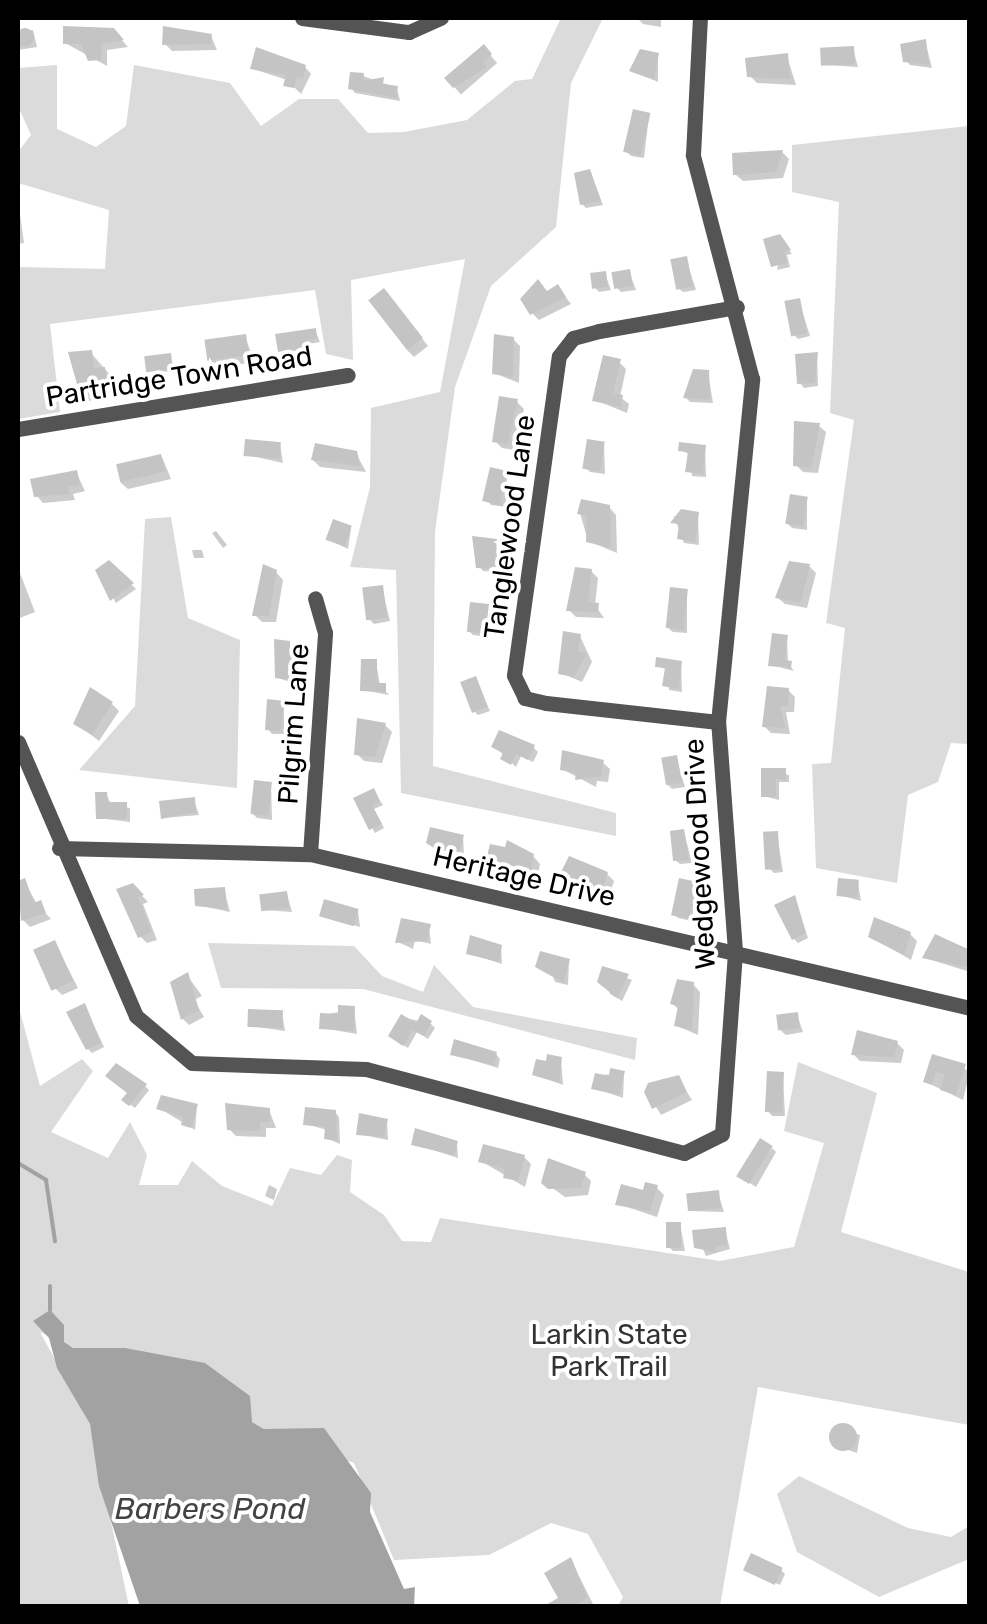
<!DOCTYPE html>
<html>
<head>
<meta charset="utf-8">
<style>
	body { margin:0 }
	#map { position:relative; width:987px; height:1624px; overflow:hidden; background:#fff; font-family:Rubik,sans-serif }
	div>[style] { position:absolute }
	.green>* { inset:0; background:#dbdbdb }
	.water>* { inset:0; background:#a2a2a2 }
	.shadow>* { inset:0; background:#0003; transform-origin:0 0 }
	.stream>* { height:4px; margin:-2px; padding:0 2px; transform-origin:2px; border-radius:2px; background:#a2a2a2 }
	.building>* { inset:0; background:#c4c4c4; transform-origin:0 0 }
	.round { border-radius:50% }
	.street>* { height:15px; margin:-7.5px; padding:0 7.5px; transform-origin:7.5px; border-radius:7.5px; background:#545454 }
	span { translate:-50% -50%; white-space:nowrap; text-align:center; line-height:1.15; -webkit-text-stroke:8px #fff; paint-order:stroke }
	.street-label { font-size:28px; color:#000 }
	.park-label { font-size:28px; color:#323232 }
	.water-label { font-size:30px; color:#434343; font-style:italic }
	.frame { position:absolute; inset:0; border:20px solid #000; pointer-events:none }
</style>
</head>
<body>
<div id="map">
	<div class="green">
		<div style="clip-path:polygon(561px 18px,603px 18px,571px 83px,556px 227px,491px 286px,455px 387px,435px 532px,433px 766px,616px 813px,616px 836px,401px 793px,396px 570px,350px 567px,370px 487px,371px 408px,440px 392px,465px 259px,351px 280px,353px 360px,326px 354px,315px 290px,50px 324px,60px 412px,18px 419px,20px 267px,105px 269px,109px 210px,18px 183px,18px 152px,31px 135px,18px 106px,18px 68px,57px 65px,57px 129px,96px 147px,126px 126px,134px 65px,230px 83px,261px 126px,299px 99px,338px 99px,368px 133px,404px 132px,467px 120px,515px 81px,532px 79px)"></div>
		<div style="clip-path:polygon(969px 126px,969px 744px,951px 743px,938px 782px,908px 795px,897px 883px,816px 868px,812px 764px,831px 763px,845px 628px,826px 623px,854px 420px,830px 413px,839px 202px,792px 192px,792px 145px)"></div>
		<div style="clip-path:polygon(171px 517px,188px 618px,240px 640px,237px 788px,79px 770px,135px 706px,145px 519px)"></div>
		<div style="clip-path:polygon(208px 943px,354px 946px,382px 976px,423px 992px,434px 965px,473px 1007px,637px 1038px,635px 1060px,363px 989px,221px 988px)"></div>
		<div style="clip-path:polygon(18px 1004px,40px 1086px,82px 1059px,93px 1071px,51px 1132px,108px 1158px,130px 1122px,147px 1155px,139px 1185px,178px 1185px,192px 1161px,222px 1186px,272px 1206px,290px 1168px,321px 1175px,337px 1155px,352px 1160px,350px 1192px,384px 1215px,402px 1241px,431px 1242px,440px 1218px,720px 1261px,794px 1247px,824px 1143px,784px 1131px,798px 1062px,877px 1093px,841px 1232px,969px 1272px,969px 1425px,758px 1387px,720px 1606px,618px 1606px,623px 1597px,588px 1534px,551px 1523px,489px 1555px,394px 1560px,354px 1463px,264px 1429px,125px 1348px,73px 1348px,40px 1332px,90px 1424px,129px 1606px,18px 1606px)"></div>
		<div style="clip-path:polygon(799px 1476px,908px 1528px,951px 1537px,969px 1526px,969px 1559px,879px 1597px,797px 1552px,777px 1494px)"></div>
	</div>
	<div class="water">
		<div style="clip-path:polygon(50px 1310px,64px 1325px,64px 1342px,73px 1348px,125px 1348px,205px 1363px,250px 1396px,252px 1422px,264px 1429px,324px 1428px,371px 1493px,370px 1512px,404px 1589px,415px 1587px,414px 1606px,140px 1606px,99px 1486px,90px 1424px,57px 1368px,49px 1338px,33px 1321px)"></div>
	</div>
	<div class="shadow">
		<div style="clip-path:polygon(637px 18px,661px 18px,661px 27px,643px 24px)"></div>
		<div style="clip-path:polygon(18px 30px,33px 30px,37px 47px,18px 50px)"></div>
		<div style="clip-path:polygon(211px 36px,217px 50px,172px 51px,165px 44px)"></div>
		<div style="clip-path:polygon(121px 39px,128px 47px,107px 50px,107px 66px,65px 43px)"></div>
		<div style="clip-path:polygon(925px 41px,932px 68px,910px 65px,906px 60px)"></div>
		<div style="left:484px;top:48px;width:20px;height:48px;rotate:49deg"></div>
		<div style="clip-path:polygon(853px 49px,858px 67px,824px 65px)"></div>
		<div style="clip-path:polygon(658px 55px,658px 82px,632px 70px)"></div>
		<div style="clip-path:polygon(787px 56px,796px 85px,757px 83px,750px 76px)"></div>
		<div style="clip-path:polygon(305px 67px,311px 74px,301px 94px,287px 80px,253px 69px)"></div>
		<div style="clip-path:polygon(363px 76px,397px 88px,400px 101px,355px 93px,351px 88px)"></div>
		<div style="clip-path:polygon(649px 116px,644px 158px,631px 156px,626px 151px)"></div>
		<div style="clip-path:polygon(782px 152px,789px 159px,783px 178px,743px 181px,735px 174px,734px 155px)"></div>
		<div style="clip-path:polygon(590px 172px,603px 205px,586px 208px,582px 204px)"></div>
		<div style="clip-path:polygon(18px 200px,24px 243px,18px 244px)"></div>
		<div style="clip-path:polygon(783px 242px,792px 254px,787px 255px,790px 267px,777px 270px)"></div>
		<div style="clip-path:polygon(686px 259px,696px 290px,683px 292px,678px 288px)"></div>
		<div style="clip-path:polygon(629px 272px,636px 290px,621px 292px,617px 288px)"></div>
		<div style="clip-path:polygon(605px 274px,611px 290px,599px 292px,595px 288px)"></div>
		<div style="clip-path:polygon(558px 287px,571px 304px,539px 320px,532px 313px)"></div>
		<div style="clip-path:polygon(391px 298px,428px 346px,414px 357px,407px 350px)"></div>
		<div style="clip-path:polygon(799px 301px,810px 336px,798px 339px,794px 335px)"></div>
		<div style="clip-path:polygon(315px 330px,320px 342px,309px 344px,310px 351px,280px 351px)"></div>
		<div style="clip-path:polygon(245px 337px,255px 362px,217px 368px,210px 360px)"></div>
		<div style="clip-path:polygon(513px 339px,520px 346px,519px 383px,494px 373px)"></div>
		<div style="clip-path:polygon(91px 353px,111px 376px,113px 394px,89px 401px,82px 394px)"></div>
		<div style="clip-path:polygon(817px 355px,818px 386px,804px 388px,800px 383px)"></div>
		<div style="clip-path:polygon(170px 356px,176px 372px,149px 371px)"></div>
		<div style="clip-path:polygon(619px 362px,626px 369px,620px 397px,629px 404px,627px 413px,595px 400px)"></div>
		<div style="clip-path:polygon(708px 372px,713px 403px,690px 402px,686px 398px)"></div>
		<div style="clip-path:polygon(517px 402px,524px 409px,515px 450px,502px 448px,495px 441px)"></div>
		<div style="clip-path:polygon(819px 426px,826px 432px,818px 473px,803px 472px,796px 465px)"></div>
		<div style="clip-path:polygon(280px 444px,283px 463px,247px 455px)"></div>
		<div style="clip-path:polygon(604px 444px,605px 474px,590px 472px,586px 468px)"></div>
		<div style="clip-path:polygon(705px 447px,706px 477px,692px 476px,690px 455px,681px 450px)"></div>
		<div style="clip-path:polygon(356px 453px,366px 472px,320px 467px,313px 460px)"></div>
		<div style="clip-path:polygon(162px 457px,171px 479px,128px 489px,121px 483px,118px 466px)"></div>
		<div style="clip-path:polygon(76px 472px,85px 491px,73px 494px,75px 500px,43px 503px,36px 495px)"></div>
		<div style="clip-path:polygon(507px 473px,506px 507px,491px 505px,487px 500px)"></div>
		<div style="clip-path:polygon(807px 499px,807px 530px,792px 528px,788px 524px)"></div>
		<div style="clip-path:polygon(609px 507px,616px 515px,617px 553px,588px 541px,580px 513px)"></div>
		<div style="clip-path:polygon(698px 515px,699px 545px,684px 543px,674px 516px)"></div>
		<div style="clip-path:polygon(351px 529px,348px 549px,328px 539px)"></div>
		<div style="clip-path:polygon(216px 531px,227px 545px,223px 548px,212px 533px)"></div>
		<div style="clip-path:polygon(496px 541px,498px 572px,483px 571px,479px 566px)"></div>
		<div style="clip-path:polygon(192px 550px,202px 550px,204px 558px,194px 558px)"></div>
		<div style="clip-path:polygon(109px 563px,136px 589px,116px 603px,98px 570px)"></div>
		<div style="clip-path:polygon(809px 566px,816px 573px,807px 608px,785px 604px,778px 598px)"></div>
		<div style="clip-path:polygon(18px 568px,35px 612px,20px 618px,18px 615px)"></div>
		<div style="clip-path:polygon(591px 571px,598px 578px,595px 605px,604px 618px,576px 617px,569px 610px)"></div>
		<div style="clip-path:polygon(276px 572px,283px 580px,276px 622px,262px 622px,255px 615px)"></div>
		<div style="clip-path:polygon(382px 588px,390px 621px,374px 624px,369px 619px)"></div>
		<div style="clip-path:polygon(687px 592px,687px 633px,673px 632px,668px 628px)"></div>
		<div style="clip-path:polygon(488px 607px,488px 637px,473px 635px,469px 631px)"></div>
		<div style="clip-path:polygon(580px 636px,592px 662px,582px 682px,561px 673px)"></div>
		<div style="clip-path:polygon(787px 637px,788px 663px,794px 671px,771px 665px)"></div>
		<div style="clip-path:polygon(276px 642px,293px 648px,293px 683px,278px 678px)"></div>
		<div style="clip-path:polygon(376px 662px,380px 685px,389px 695px,362px 690px)"></div>
		<div style="clip-path:polygon(681px 663px,682px 692px,669px 690px,667px 670px,658px 666px)"></div>
		<div style="clip-path:polygon(475px 679px,490px 711px,478px 715px,474px 711px)"></div>
		<div style="clip-path:polygon(788px 690px,795px 697px,794px 712px,786px 712px,790px 734px,771px 733px,764px 726px)"></div>
		<div style="clip-path:polygon(284px 703px,284px 734px,272px 734px,268px 729px)"></div>
		<div style="clip-path:polygon(112px 704px,119px 711px,99px 741px,76px 723px)"></div>
		<div style="clip-path:polygon(385px 725px,392px 732px,382px 763px,364px 761px,357px 754px)"></div>
		<div style="clip-path:polygon(494px 746px,534px 748px,538px 752px,533px 762px,521px 756px,516px 767px)"></div>
		<div style="clip-path:polygon(676px 757px,685px 787px,672px 789px,668px 785px)"></div>
		<div style="clip-path:polygon(602px 762px,610px 769px,608px 782px,597px 781px,596px 787px,562px 769px)"></div>
		<div style="clip-path:polygon(763px 770px,789px 775px,789px 782px,779px 782px,779px 800px,763px 796px)"></div>
		<div style="clip-path:polygon(271px 785px,272px 820px,257px 818px,252px 813px)"></div>
		<div style="clip-path:polygon(373px 791px,383px 805px,374px 809px,384px 828px,375px 833px,356px 799px)"></div>
		<div style="clip-path:polygon(106px 794px,111px 804px,130px 808px,130px 822px,98px 818px)"></div>
		<div style="clip-path:polygon(194px 800px,199px 815px,163px 818px)"></div>
		<div style="clip-path:polygon(684px 832px,692px 863px,680px 864px,675px 860px)"></div>
		<div style="clip-path:polygon(777px 833px,783px 872px,774px 873px,770px 869px)"></div>
		<div style="clip-path:polygon(463px 837px,464px 854px,433px 846px)"></div>
		<div style="clip-path:polygon(533px 856px,540px 864px,538px 874px,489px 859px)"></div>
		<div style="clip-path:polygon(607px 874px,614px 881px,609px 896px,562px 876px)"></div>
		<div style="clip-path:polygon(24px 881px,37px 904px,51px 919px,30px 927px,23px 920px,18px 883px)"></div>
		<div style="clip-path:polygon(858px 883px,861px 901px,839px 895px)"></div>
		<div style="clip-path:polygon(697px 884px,692px 921px,678px 918px,674px 914px)"></div>
		<div style="clip-path:polygon(133px 886px,148px 902px,143px 904px,157px 940px,147px 943px,140px 936px)"></div>
		<div style="clip-path:polygon(224px 889px,230px 912px,197px 905px)"></div>
		<div style="clip-path:polygon(287px 894px,292px 912px,264px 910px)"></div>
		<div style="clip-path:polygon(794px 898px,808px 938px,798px 943px,794px 939px)"></div>
		<div style="clip-path:polygon(358px 911px,360px 927px,323px 916px)"></div>
		<div style="clip-path:polygon(429px 927px,431px 944px,415px 940px,413px 949px,398px 942px)"></div>
		<div style="clip-path:polygon(910px 934px,917px 941px,911px 960px,871px 937px)"></div>
		<div style="clip-path:polygon(936px 938px,970px 953px,970px 972px,925px 958px)"></div>
		<div style="clip-path:polygon(55px 943px,78px 988px,62px 995px,55px 988px)"></div>
		<div style="clip-path:polygon(501px 947px,502px 964px,468px 953px)"></div>
		<div style="clip-path:polygon(569px 961px,568px 985px,555px 982px,552px 974px)"></div>
		<div style="clip-path:polygon(603px 969px,632px 980px,622px 1001px,610px 994px)"></div>
		<div style="clip-path:polygon(187px 975px,202px 996px,194px 1000px,204px 1017px,189px 1025px,183px 1019px)"></div>
		<div style="clip-path:polygon(693px 984px,700px 992px,698px 1035px,677px 1026px,679px 1010px,673px 1004px)"></div>
		<div style="clip-path:polygon(85px 1006px,104px 1047px,92px 1053px,88px 1049px)"></div>
		<div style="clip-path:polygon(354px 1009px,357px 1034px,322px 1028px,323px 1015px)"></div>
		<div style="clip-path:polygon(282px 1013px,285px 1031px,250px 1026px)"></div>
		<div style="clip-path:polygon(797px 1015px,803px 1032px,786px 1035px,781px 1031px)"></div>
		<div style="clip-path:polygon(402px 1017px,431px 1024px,435px 1028px,428px 1039px,417px 1032px,408px 1048px,395px 1040px)"></div>
		<div style="clip-path:polygon(897px 1043px,904px 1050px,901px 1063px,860px 1061px,853px 1054px)"></div>
		<div style="clip-path:polygon(452px 1054px,496px 1054px,500px 1059px,498px 1068px)"></div>
		<div style="clip-path:polygon(933px 1057px,970px 1071px,963px 1100px,926px 1082px)"></div>
		<div style="clip-path:polygon(561px 1060px,563px 1085px,535px 1074px,538px 1061px)"></div>
		<div style="clip-path:polygon(624px 1074px,623px 1098px,594px 1088px,597px 1075px)"></div>
		<div style="clip-path:polygon(783px 1074px,785px 1116px,772px 1116px,768px 1111px)"></div>
		<div style="clip-path:polygon(678px 1078px,692px 1100px,661px 1115px,647px 1092px,662px 1079px)"></div>
		<div style="clip-path:polygon(145px 1086px,149px 1090px,135px 1108px,124px 1100px)"></div>
		<div style="clip-path:polygon(197px 1106px,195px 1130px,159px 1108px)"></div>
		<div style="clip-path:polygon(269px 1110px,276px 1128px,266px 1128px,266px 1137px,236px 1136px,229px 1129px)"></div>
		<div style="clip-path:polygon(335px 1112px,339px 1117px,340px 1144px,326px 1138px,327px 1130px,306px 1124px)"></div>
		<div style="clip-path:polygon(387px 1121px,388px 1140px,358px 1134px)"></div>
		<div style="clip-path:polygon(457px 1143px,458px 1158px,414px 1144px)"></div>
		<div style="clip-path:polygon(772px 1148px,776px 1152px,756px 1187px,745px 1180px)"></div>
		<div style="clip-path:polygon(524px 1157px,531px 1164px,525px 1187px,481px 1161px)"></div>
		<div style="clip-path:polygon(584px 1174px,591px 1181px,588px 1195px,565px 1197px,544px 1182px)"></div>
		<div style="clip-path:polygon(269px 1185px,277px 1189px,274px 1200px,265px 1196px)"></div>
		<div style="clip-path:polygon(657px 1188px,664px 1195px,657px 1217px,618px 1204px)"></div>
		<div style="clip-path:polygon(718px 1193px,724px 1212px,690px 1211px)"></div>
		<div style="clip-path:polygon(680px 1224px,685px 1251px,673px 1251px,669px 1247px)"></div>
		<div style="clip-path:polygon(725px 1230px,730px 1249px,706px 1256px,696px 1232px)"></div>
		<div style="clip-path:polygon(835px 1427px,860px 1435px,857px 1453px,831px 1444px)"></div>
		<div style="clip-path:polygon(571px 1560px,593px 1604px,550px 1606px,562px 1599px)"></div>
		<div style="clip-path:polygon(746px 1570px,781px 1570px,785px 1574px,780px 1585px)"></div>
	</div>
	<div class="stream">
		<div style="left:18px;top:1163px;width:33px;rotate:31deg"></div>
		<div style="left:46px;top:1180px;width:62px;rotate:81.6deg"></div>
		<div style="left:50px;top:1310px;width:24px;rotate:-90deg"></div>
	</div>
	<div class="building">
		<div style="clip-path:polygon(63px 26px,114px 28px,124px 40px,101px 44px,101px 60px,88px 61px,81px 44px,63px 44px)"></div>
		<div style="clip-path:polygon(163px 26px,212px 34px,211px 44px,162px 45px)"></div>
		<div class="round" style="left:16px;top:28px;width:18px;height:18px"></div>
		<div style="clip-path:polygon(926px 39px,929px 65px,903px 62px,900px 44px)"></div>
		<div style="clip-path:polygon(484px 44px,492px 54px,483px 62px,487px 67px,453px 88px,444px 78px)"></div>
		<div style="left:854px;top:46px;width:18px;height:34px;rotate:87deg"></div>
		<div style="clip-path:polygon(256px 47px,306px 65px,303px 79px,296px 77px,294px 88px,283px 86px,286px 75px,250px 69px)"></div>
		<div style="clip-path:polygon(640px 49px,659px 53px,654px 80px,629px 71px)"></div>
		<div style="clip-path:polygon(788px 53px,790px 79px,747px 77px,745px 58px)"></div>
		<div style="clip-path:polygon(350px 72px,364px 73px,363px 81px,384px 77px,383px 84px,398px 86px,396px 98px,348px 89px)"></div>
		<div style="left:633px;top:109px;width:18px;height:44px;rotate:13deg"></div>
		<div style="clip-path:polygon(783px 150px,776px 172px,733px 175px,732px 153px)"></div>
		<div style="clip-path:polygon(590px 169px,601px 201px,580px 205px,574px 173px)"></div>
		<div style="clip-path:polygon(780px 234px,791px 250px,784px 252px,787px 263px,771px 267px,763px 239px)"></div>
		<div style="left:687px;top:256px;width:31px;height:17px;rotate:79deg"></div>
		<div style="left:630px;top:269px;width:17px;height:19px;rotate:80deg"></div>
		<div style="left:606px;top:271px;width:16px;height:16px;rotate:83deg"></div>
		<div style="clip-path:polygon(538px 279px,547px 291px,558px 284px,566px 297px,530px 315px,520px 299px)"></div>
		<div style="left:384px;top:288px;width:63px;height:20px;rotate:52deg"></div>
		<div style="left:800px;top:298px;width:36px;height:16px;rotate:79deg"></div>
		<div style="clip-path:polygon(316px 328px,317px 338px,306px 340px,307px 347px,278px 352px,275px 334px)"></div>
		<div style="left:246px;top:334px;width:21px;height:42px;rotate:82deg"></div>
		<div style="clip-path:polygon(494px 334px,514px 337px,513px 377px,492px 374px)"></div>
		<div style="clip-path:polygon(92px 350px,94px 368px,105px 367px,107px 388px,80px 395px,68px 352px)"></div>
		<div style="clip-path:polygon(818px 352px,815px 383px,797px 384px,795px 354px)"></div>
		<div style="left:171px;top:353px;width:16px;height:27px;rotate:83deg"></div>
		<div style="clip-path:polygon(603px 355px,621px 359px,613px 393px,623px 395px,621px 407px,592px 401px)"></div>
		<div style="clip-path:polygon(693px 369px,709px 370px,710px 400px,683px 398px)"></div>
		<div style="clip-path:polygon(499px 396px,518px 399px,508px 444px,492px 442px)"></div>
		<div style="clip-path:polygon(794px 421px,820px 423px,811px 468px,793px 466px)"></div>
		<div style="left:245px;top:439px;width:36px;height:17px;rotate:5deg"></div>
		<div style="left:587px;top:439px;width:18px;height:30px;rotate:9deg"></div>
		<div style="clip-path:polygon(679px 442px,706px 445px,703px 474px,685px 472px,688px 452px,678px 451px)"></div>
		<div style="clip-path:polygon(315px 443px,357px 451px,360px 466px,311px 460px)"></div>
		<div style="left:161px;top:454px;width:18px;height:46px;rotate:77deg"></div>
		<div style="left:490px;top:467px;width:18px;height:35px;rotate:13deg"></div>
		<div style="clip-path:polygon(77px 470px,80px 485px,68px 487px,69px 494px,34px 497px,30px 479px)"></div>
		<div style="left:790px;top:494px;width:18px;height:30px;rotate:9deg"></div>
		<div style="clip-path:polygon(581px 499px,610px 505px,611px 548px,586px 542px,587px 516px,577px 514px)"></div>
		<div style="clip-path:polygon(681px 509px,699px 512px,695px 542px,677px 539px,679px 524px,670px 523px)"></div>
		<div style="left:333px;top:519px;width:20px;height:22px;rotate:20deg"></div>
		<div style="clip-path:polygon(472px 536px,497px 539px,494px 569px,476px 568px)"></div>
		<div style="clip-path:polygon(109px 560px,134px 583px,110px 601px,95px 570px)"></div>
		<div style="clip-path:polygon(789px 561px,810px 564px,801px 602px,775px 598px)"></div>
		<div style="clip-path:polygon(263px 564px,277px 570px,269px 616px,252px 616px)"></div>
		<div style="clip-path:polygon(575px 567px,592px 569px,588px 602px,599px 603px,598px 612px,566px 611px)"></div>
		<div style="left:383px;top:585px;width:33px;height:21px;rotate:83deg"></div>
		<div style="left:670px;top:587px;width:18px;height:41px;rotate:6deg"></div>
		<div style="left:470px;top:602px;width:19px;height:30px;rotate:6deg"></div>
		<div style="clip-path:polygon(563px 631px,581px 634px,578px 652px,587px 653px,574px 677px,558px 674px)"></div>
		<div style="clip-path:polygon(772px 633px,788px 635px,785px 660px,792px 661px,791px 668px,768px 666px)"></div>
		<div style="clip-path:polygon(274px 639px,290px 641px,290px 680px,275px 678px)"></div>
		<div style="clip-path:polygon(656px 657px,682px 661px,679px 689px,662px 686px,665px 668px,655px 667px)"></div>
		<div style="clip-path:polygon(361px 659px,377px 659px,377px 683px,386px 683px,386px 692px,360px 691px)"></div>
		<div style="left:476px;top:676px;width:33px;height:17px;rotate:69deg"></div>
		<div style="clip-path:polygon(767px 686px,789px 688px,788px 706px,780px 706px,785px 728px,762px 727px)"></div>
		<div style="clip-path:polygon(90px 687px,113px 702px,92px 735px,73px 724px)"></div>
		<div style="clip-path:polygon(267px 699px,285px 701px,280px 731px,265px 730px)"></div>
		<div style="clip-path:polygon(357px 718px,386px 723px,375px 757px,354px 755px)"></div>
		<div style="clip-path:polygon(499px 730px,535px 745px,528px 760px,516px 754px,511px 765px,500px 759px,503px 753px,491px 747px)"></div>
		<div style="clip-path:polygon(562px 750px,604px 760px,601px 776px,575px 780px,576px 773px,560px 770px)"></div>
		<div style="left:677px;top:755px;width:28px;height:16px;rotate:80deg"></div>
		<div style="clip-path:polygon(761px 768px,786px 768px,786px 779px,776px 779px,776px 797px,761px 797px)"></div>
		<div style="left:254px;top:780px;width:18px;height:34px;rotate:6deg"></div>
		<div style="clip-path:polygon(374px 788px,380px 801px,372px 805px,382px 824px,369px 830px,353px 798px)"></div>
		<div style="clip-path:polygon(95px 792px,107px 792px,108px 802px,127px 802px,127px 819px,96px 819px)"></div>
		<div style="clip-path:polygon(195px 797px,196px 812px,161px 819px,159px 801px)"></div>
		<div style="clip-path:polygon(430px 827px,464px 835px,460px 851px,439px 851px,426px 843px)"></div>
		<div style="clip-path:polygon(684px 829px,689px 860px,673px 861px,670px 831px)"></div>
		<div style="left:778px;top:831px;width:38px;height:15px;rotate:87deg"></div>
		<div style="clip-path:polygon(507px 840px,534px 854px,531px 869px,486px 860px,490px 844px,505px 847px)"></div>
		<div style="clip-path:polygon(569px 856px,608px 872px,602px 891px,559px 876px)"></div>
		<div style="clip-path:polygon(25px 878px,34px 903px,41px 900px,46px 913px,21px 921px,18px 881px)"></div>
		<div style="left:679px;top:878px;width:19px;height:38px;rotate:12deg"></div>
		<div style="left:838px;top:878px;width:21px;height:18px;rotate:5deg"></div>
		<div style="clip-path:polygon(133px 883px,144px 895px,138px 897px,152px 932px,138px 938px,116px 889px)"></div>
		<div style="clip-path:polygon(225px 887px,227px 909px,195px 906px,194px 889px)"></div>
		<div style="left:287px;top:891px;width:17px;height:28px;rotate:83deg"></div>
		<div style="clip-path:polygon(795px 895px,806px 933px,792px 940px,774px 905px)"></div>
		<div style="left:324px;top:899px;width:36px;height:18px;rotate:16deg"></div>
		<div style="clip-path:polygon(874px 917px,911px 932px,904px 955px,868px 937px)"></div>
		<div style="clip-path:polygon(401px 918px,431px 924px,427px 941px,395px 943px)"></div>
		<div style="clip-path:polygon(935px 934px,970px 950px,966px 967px,922px 958px)"></div>
		<div style="clip-path:polygon(470px 935px,502px 945px,499px 962px,466px 954px)"></div>
		<div style="left:55px;top:940px;width:45px;height:24px;rotate:66deg"></div>
		<div style="clip-path:polygon(540px 951px,570px 959px,564px 983px,535px 967px)"></div>
		<div style="clip-path:polygon(602px 966px,629px 974px,617px 998px,597px 982px)"></div>
		<div style="clip-path:polygon(188px 972px,199px 1010px,181px 1020px,170px 982px)"></div>
		<div style="clip-path:polygon(677px 979px,694px 982px,692px 1030px,674px 1026px,678px 1006px,670px 1004px)"></div>
		<div style="clip-path:polygon(85px 1003px,101px 1043px,86px 1050px,66px 1012px)"></div>
		<div style="clip-path:polygon(338px 1005px,355px 1006px,354px 1031px,319px 1029px,320px 1013px,338px 1014px)"></div>
		<div style="left:248px;top:1009px;width:35px;height:18px;rotate:2deg"></div>
		<div style="left:798px;top:1012px;width:16px;height:22px;rotate:83deg"></div>
		<div style="clip-path:polygon(401px 1014px,416px 1023px,421px 1014px,432px 1021px,424px 1036px,412px 1030px,403px 1046px,388px 1036px)"></div>
		<div style="clip-path:polygon(857px 1030px,898px 1041px,894px 1057px,851px 1055px)"></div>
		<div style="clip-path:polygon(454px 1039px,497px 1052px,494px 1065px,450px 1055px)"></div>
		<div style="clip-path:polygon(547px 1054px,562px 1057px,559px 1083px,532px 1075px,536px 1059px,546px 1061px)"></div>
		<div style="clip-path:polygon(932px 1054px,966px 1064px,956px 1095px,940px 1090px,945px 1074px,936px 1072px,932px 1085px,923px 1082px)"></div>
		<div style="clip-path:polygon(116px 1063px,147px 1084px,129px 1106px,121px 1100px,127px 1093px,105px 1076px)"></div>
		<div style="clip-path:polygon(610px 1068px,625px 1071px,619px 1095px,591px 1089px,595px 1073px,609px 1076px)"></div>
		<div style="left:767px;top:1071px;width:17px;height:41px;rotate:3deg"></div>
		<div style="clip-path:polygon(679px 1075px,687px 1092px,652px 1109px,644px 1092px,648px 1083px)"></div>
		<div style="clip-path:polygon(161px 1095px,198px 1104px,191px 1128px,181px 1125px,183px 1117px,156px 1109px)"></div>
		<div style="clip-path:polygon(225px 1103px,270px 1108px,270px 1122px,260px 1122px,260px 1131px,227px 1130px)"></div>
		<div style="clip-path:polygon(305px 1107px,336px 1110px,337px 1141px,324px 1139px,325px 1127px,303px 1125px)"></div>
		<div style="clip-path:polygon(359px 1113px,388px 1119px,384px 1137px,356px 1135px)"></div>
		<div style="clip-path:polygon(415px 1128px,458px 1141px,454px 1155px,411px 1145px)"></div>
		<div style="left:760px;top:1138px;width:15px;height:45px;rotate:32deg"></div>
		<div style="clip-path:polygon(483px 1144px,525px 1155px,518px 1181px,503px 1178px,505px 1169px,478px 1162px)"></div>
		<div style="clip-path:polygon(548px 1158px,586px 1172px,581px 1188px,548px 1189px,541px 1183px)"></div>
		<div style="clip-path:polygon(645px 1182px,658px 1185px,650px 1211px,615px 1205px,621px 1184px,643px 1190px)"></div>
		<div style="left:719px;top:1190px;width:18px;height:33px;rotate:84deg"></div>
		<div style="left:666px;top:1222px;width:15px;height:26px"></div>
		<div style="clip-path:polygon(726px 1227px,727px 1245px,716px 1246px,716px 1252px,694px 1248px,692px 1230px)"></div>
		<div class="round" style="left:829px;top:1423px;width:28px;height:28px"></div>
		<div style="left:751px;top:1553px;width:35px;height:19px;rotate:25deg"></div>
		<div style="clip-path:polygon(571px 1557px,587px 1597px,576px 1606px,544px 1606px,558px 1598px,544px 1573px)"></div>
	</div>
	<div class="street">
		<div style="left:302px;top:18px;width:108px;rotate:7.5deg"></div>
		<div style="left:409px;top:32px;width:35px;rotate:-24deg"></div>
		<div style="left:18px;top:429px;width:334px;rotate:-9.3deg"></div>
		<div style="left:718px;top:722px;width:173px;rotate:-173.7deg"></div>
		<div style="left:546px;top:703px;width:22px;rotate:-167deg"></div>
		<div style="left:525px;top:698px;width:25px;rotate:-116deg"></div>
		<div style="left:514px;top:675px;width:322px;rotate:-82deg"></div>
		<div style="left:559px;top:356px;width:23px;rotate:-52deg"></div>
		<div style="left:573px;top:338px;width:27px;rotate:-15deg"></div>
		<div style="left:599px;top:331px;width:140px;rotate:-9.9deg"></div>
		<div style="left:18px;top:742px;width:298px;rotate:66.7deg"></div>
		<div style="left:136px;top:1016px;width:73px;rotate:40deg"></div>
		<div style="left:192px;top:1063px;width:174px;rotate:2deg"></div>
		<div style="left:366px;top:1069px;width:329px;rotate:14.8deg"></div>
		<div style="left:684px;top:1153px;width:42px;rotate:-26.6deg"></div>
		<div style="left:722px;top:1134px;width:183px;rotate:-85.9deg"></div>
		<div style="left:735px;top:951px;width:230px;rotate:-94.2deg"></div>
		<div style="left:718px;top:722px;width:345px;rotate:-84.3deg"></div>
		<div style="left:752px;top:379px;width:232px;rotate:-104.8deg"></div>
		<div style="left:693px;top:155px;width:137px;rotate:-87.1deg"></div>
		<div style="left:59px;top:848px;width:251px;rotate:1.4deg"></div>
		<div style="left:310px;top:854px;width:678px;rotate:13.13deg"></div>
		<div style="left:310px;top:854px;width:222px;rotate:-86.1deg"></div>
		<div style="left:325px;top:633px;width:36px;rotate:-106deg"></div>
	</div>
	<div class="street-label">
		<span style="left:179px;top:377px;rotate:-9deg">Partridge Town Road</span>
		<span style="left:510px;top:527px;rotate:-82deg">Tanglewood Lane</span>
		<span style="left:294px;top:724px;rotate:-86deg">Pilgrim Lane</span>
		<span style="left:700px;top:854px;rotate:-93deg">Wedgewood Drive</span>
		<span style="left:524px;top:877px;rotate:13deg">Heritage Drive</span>
	</div>
	<div class="park-label">
		<span style="left:609px;top:1351px">Larkin State<br>Park Trail</span>
	</div>
	<div class="water-label">
		<span style="left:210px;top:1509px">Barbers Pond</span>
	</div>
	<div class="frame"></div>
</div>
</body>
</html>
